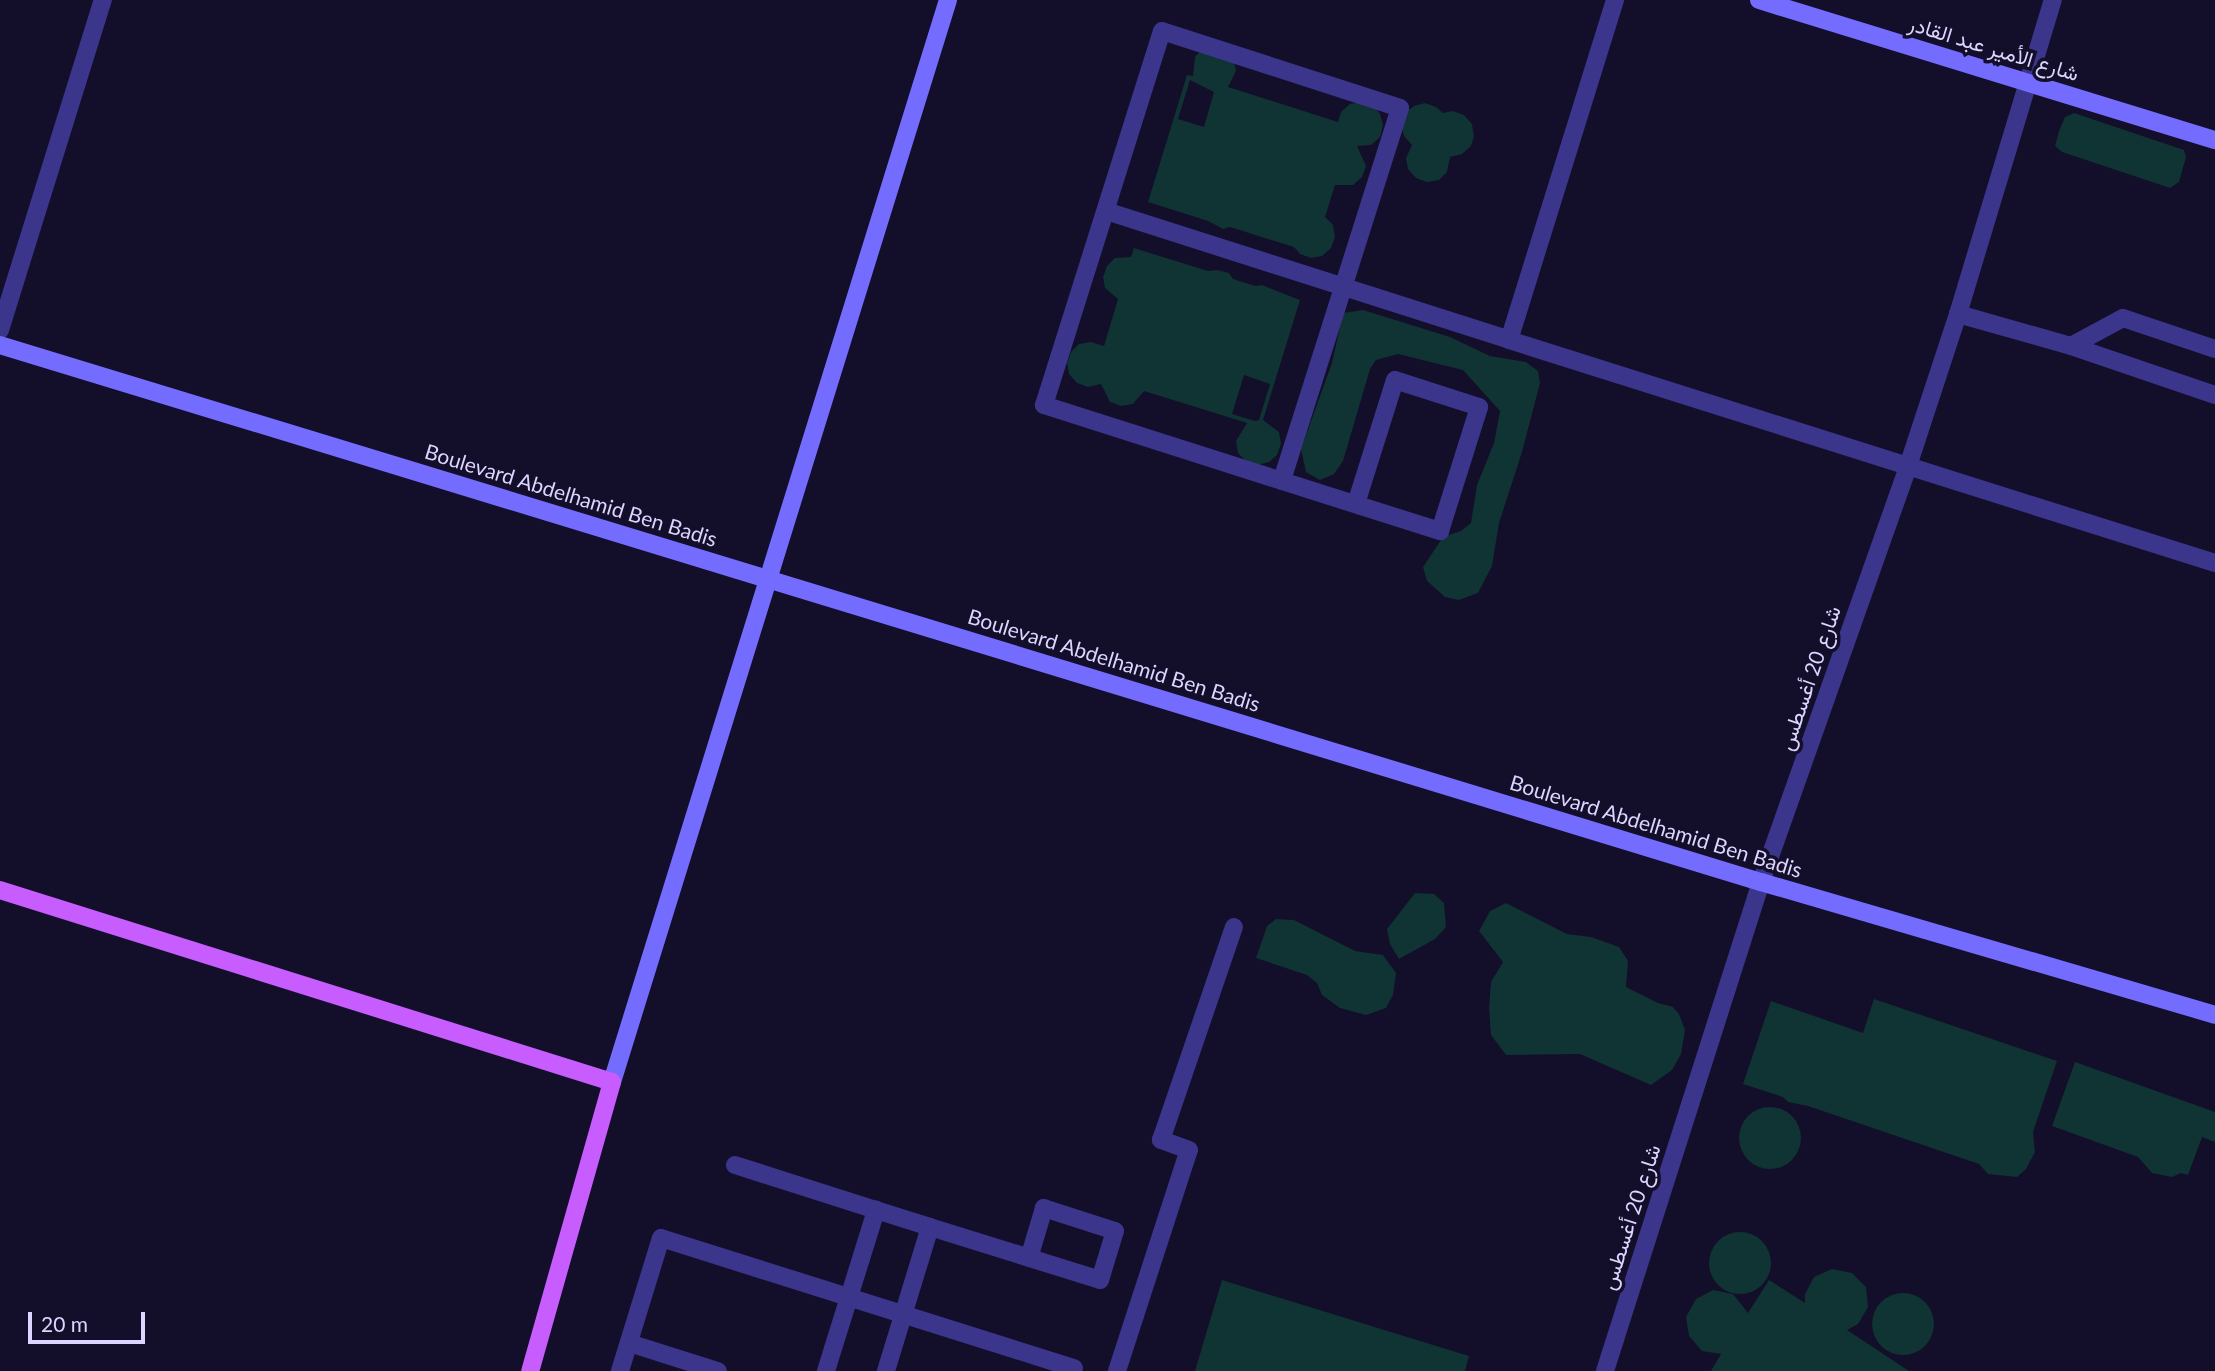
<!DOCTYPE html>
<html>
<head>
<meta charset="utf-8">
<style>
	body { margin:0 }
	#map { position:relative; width:2215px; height:1371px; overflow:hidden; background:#130e29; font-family:Lato,Vazirmatn,sans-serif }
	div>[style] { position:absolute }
	.green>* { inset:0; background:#103333 }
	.round { border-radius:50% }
	.street>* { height:18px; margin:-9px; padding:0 9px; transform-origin:9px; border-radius:9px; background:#3b358c }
	.secondary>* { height:18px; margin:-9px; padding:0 9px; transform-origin:9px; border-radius:9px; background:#746cff }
	.primary>* { height:18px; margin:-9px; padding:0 9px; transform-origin:9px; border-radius:9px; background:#c75cff }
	span { translate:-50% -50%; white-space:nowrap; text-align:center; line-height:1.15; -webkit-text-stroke:7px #130e29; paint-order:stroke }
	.street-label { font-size:21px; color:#dbd5ff }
	.scale { position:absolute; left:28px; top:1312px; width:117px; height:32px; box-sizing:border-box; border:4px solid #dbd5ff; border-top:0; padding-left:9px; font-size:21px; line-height:24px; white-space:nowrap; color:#dbd5ff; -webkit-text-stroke:5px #130e29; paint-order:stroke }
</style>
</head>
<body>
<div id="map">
	<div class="green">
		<div style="clip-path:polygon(evenodd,1203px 49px,1234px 60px,1236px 71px,1228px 87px,1338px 122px,1341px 112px,1350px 104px,1362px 102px,1373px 105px,1380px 114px,1383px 125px,1380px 137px,1371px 145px,1357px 146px,1366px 166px,1362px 177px,1353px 185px,1335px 185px,1325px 217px,1333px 225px,1335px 237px,1331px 248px,1322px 256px,1311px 258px,1300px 254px,1294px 247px,1230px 227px,1223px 229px,1208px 221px,1148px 202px,1187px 75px,1193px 76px,1195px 57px,1203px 49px,1190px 80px,1214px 92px,1204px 127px,1178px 119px,1190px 80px)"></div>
		<div style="clip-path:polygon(1425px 103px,1436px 107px,1443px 113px,1453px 111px,1464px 115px,1472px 124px,1474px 136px,1471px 146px,1462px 154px,1450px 157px,1447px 172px,1439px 180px,1427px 182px,1416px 178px,1408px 169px,1406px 158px,1412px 145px,1404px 136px,1401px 124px,1405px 113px,1414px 106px)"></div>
		<div style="clip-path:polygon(2074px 113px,2184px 150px,2186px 157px,2179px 182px,2170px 188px,2062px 152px,2055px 146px,2059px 131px,2065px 117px)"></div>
		<div style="clip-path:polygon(evenodd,1134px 248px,1208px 271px,1217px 270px,1229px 273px,1233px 279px,1255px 286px,1262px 285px,1300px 300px,1263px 420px,1279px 432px,1281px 444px,1277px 455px,1269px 462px,1257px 465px,1246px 461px,1238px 453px,1236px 441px,1247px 423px,1144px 391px,1133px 404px,1121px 406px,1110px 402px,1101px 384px,1088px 387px,1077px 383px,1069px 374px,1067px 363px,1071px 352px,1079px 344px,1091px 342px,1104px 346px,1118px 299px,1105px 288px,1103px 277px,1107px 266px,1115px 258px,1131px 257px,1134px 248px,1244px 375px,1270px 384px,1259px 420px,1255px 421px,1232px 414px,1244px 375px)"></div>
		<div style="clip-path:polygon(1363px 310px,1450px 337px,1490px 356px,1526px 362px,1538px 371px,1540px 383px,1522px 452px,1499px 523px,1492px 566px,1478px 593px,1459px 600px,1445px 597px,1435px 588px,1427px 581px,1423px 567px,1443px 537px,1461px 531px,1471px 523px,1477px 485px,1494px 443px,1500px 411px,1463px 370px,1398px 354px,1376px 360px,1370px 369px,1343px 461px,1334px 474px,1320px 480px,1306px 472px,1301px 449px,1332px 363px,1343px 313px)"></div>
		<div style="clip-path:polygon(1415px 893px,1434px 894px,1444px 903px,1446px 927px,1435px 939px,1399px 959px,1390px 944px,1387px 929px)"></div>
		<div style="clip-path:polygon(1506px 903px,1567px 934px,1591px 937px,1619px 947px,1628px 961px,1626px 987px,1658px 1003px,1673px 1007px,1679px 1014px,1685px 1030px,1681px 1054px,1672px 1070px,1651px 1085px,1580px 1054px,1506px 1055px,1491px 1035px,1489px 1008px,1491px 982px,1503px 962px,1479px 931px,1490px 911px)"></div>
		<div style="clip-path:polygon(1276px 919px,1294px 920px,1355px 951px,1383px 955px,1396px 973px,1393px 995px,1386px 1008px,1366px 1015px,1340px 1008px,1322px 995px,1317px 983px,1307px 975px,1256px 958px,1267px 926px)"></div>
		<div style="clip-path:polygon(1874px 999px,2057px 1061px,2033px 1132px,2035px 1152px,2026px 1169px,2017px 1177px,1988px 1174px,1979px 1164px,1808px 1106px,1788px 1102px,1783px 1097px,1743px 1084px,1771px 1001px,1863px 1033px)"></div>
		<div style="clip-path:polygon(2075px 1062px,2215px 1112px,2215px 1142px,2202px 1137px,2188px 1175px,2181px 1173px,2172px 1177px,2152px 1173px,2138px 1157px,2052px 1126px)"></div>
		<div class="round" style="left:1739px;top:1107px;width:62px;height:62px"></div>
		<div class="round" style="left:1709px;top:1232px;width:62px;height:62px"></div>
		<div style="clip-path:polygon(1832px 1269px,1852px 1273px,1866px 1287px,1868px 1307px,1858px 1324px,1847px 1330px,1909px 1371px,1711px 1371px,1721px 1354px,1702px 1351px,1689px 1336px,1686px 1317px,1696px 1299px,1713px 1290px,1733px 1294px,1748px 1313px,1769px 1280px,1805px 1303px,1805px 1294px,1814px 1277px)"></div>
		<div style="clip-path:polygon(1222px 1280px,1469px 1356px,1465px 1371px,1195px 1371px)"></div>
		<div class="round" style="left:1872px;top:1293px;width:62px;height:62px"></div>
	</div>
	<div class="street">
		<div style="left:1615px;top:0;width:356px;rotate:107.3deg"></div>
		<div style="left:1509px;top:340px;width:740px;rotate:17.53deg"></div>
		<div style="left:1162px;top:31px;width:250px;rotate:17.9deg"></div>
		<div style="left:1400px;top:108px;width:391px;rotate:107.6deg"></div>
		<div style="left:1282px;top:481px;width:250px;rotate:-162.3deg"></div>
		<div style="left:1044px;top:405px;width:392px;rotate:-72.5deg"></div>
		<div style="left:1106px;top:211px;width:423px;rotate:17.7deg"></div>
		<div style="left:1958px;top:314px;width:117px;rotate:15.8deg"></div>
		<div style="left:2071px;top:346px;width:59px;rotate:-28.3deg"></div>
		<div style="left:2123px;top:318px;width:97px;rotate:18.6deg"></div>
		<div style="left:0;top:330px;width:346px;rotate:-72.7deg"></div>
		<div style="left:2071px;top:346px;width:152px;rotate:18.8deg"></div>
		<div style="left:1282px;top:481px;width:166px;rotate:17.6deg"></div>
		<div style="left:1440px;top:531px;width:130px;rotate:-72.5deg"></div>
		<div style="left:1479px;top:407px;width:88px;rotate:-162.2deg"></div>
		<div style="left:1395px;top:380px;width:130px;rotate:107.5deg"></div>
		<div style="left:735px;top:1165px;width:148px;rotate:17.7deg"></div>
		<div style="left:930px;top:1227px;width:178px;rotate:17.3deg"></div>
		<div style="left:1100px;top:1280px;width:51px;rotate:-73deg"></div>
		<div style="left:1115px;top:1231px;width:75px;rotate:-162.1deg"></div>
		<div style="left:1044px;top:1208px;width:52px;rotate:106.7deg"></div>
		<div style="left:629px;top:1343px;width:93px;rotate:17.5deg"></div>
		<div style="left:620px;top:1371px;width:139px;rotate:-72.9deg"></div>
		<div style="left:661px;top:1238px;width:433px;rotate:17.5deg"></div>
		<div style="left:826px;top:1371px;width:169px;rotate:-72.7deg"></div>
		<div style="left:876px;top:1210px;width:57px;rotate:17.5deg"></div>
		<div style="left:930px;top:1227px;width:151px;rotate:107deg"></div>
		<div style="left:1117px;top:1371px;width:232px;rotate:-72deg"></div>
		<div style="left:1189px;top:1150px;width:30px;rotate:-160deg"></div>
		<div style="left:1161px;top:1140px;width:225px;rotate:-71.1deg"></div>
		<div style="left:1605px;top:1371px;width:513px;rotate:-72.31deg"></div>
		<div style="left:1761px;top:882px;width:441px;rotate:-70.5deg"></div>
		<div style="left:1908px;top:466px;width:160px;rotate:-71.8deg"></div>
		<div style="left:1958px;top:314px;width:328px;rotate:-73.2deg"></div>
	</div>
	<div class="secondary">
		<div style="left:1759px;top:0;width:477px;rotate:17.1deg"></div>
		<div style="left:0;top:345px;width:1841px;rotate:16.96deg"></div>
		<div style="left:1761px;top:882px;width:473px;rotate:16.3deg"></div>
		<div style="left:612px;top:1082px;width:1133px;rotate:-72.75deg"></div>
	</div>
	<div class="primary">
		<div style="left:0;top:890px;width:641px;rotate:17.42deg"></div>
		<div style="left:612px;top:1082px;width:300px;rotate:105.8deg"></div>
	</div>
	<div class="street-label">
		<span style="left:1994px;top:48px;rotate:17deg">شارع الأمير عبد القادر</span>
		<span style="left:571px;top:495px;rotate:17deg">Boulevard Abdelhamid Ben Badis</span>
		<span style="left:1114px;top:660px;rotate:17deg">Boulevard Abdelhamid Ben Badis</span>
		<span style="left:1809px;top:678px;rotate:-71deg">شارع 20 أغسطس</span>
		<span style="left:1656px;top:826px;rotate:17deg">Boulevard Abdelhamid Ben Badis</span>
		<span style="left:1630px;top:1217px;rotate:-72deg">شارع 20 أغسطس</span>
	</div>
	<div class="scale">20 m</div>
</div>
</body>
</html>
